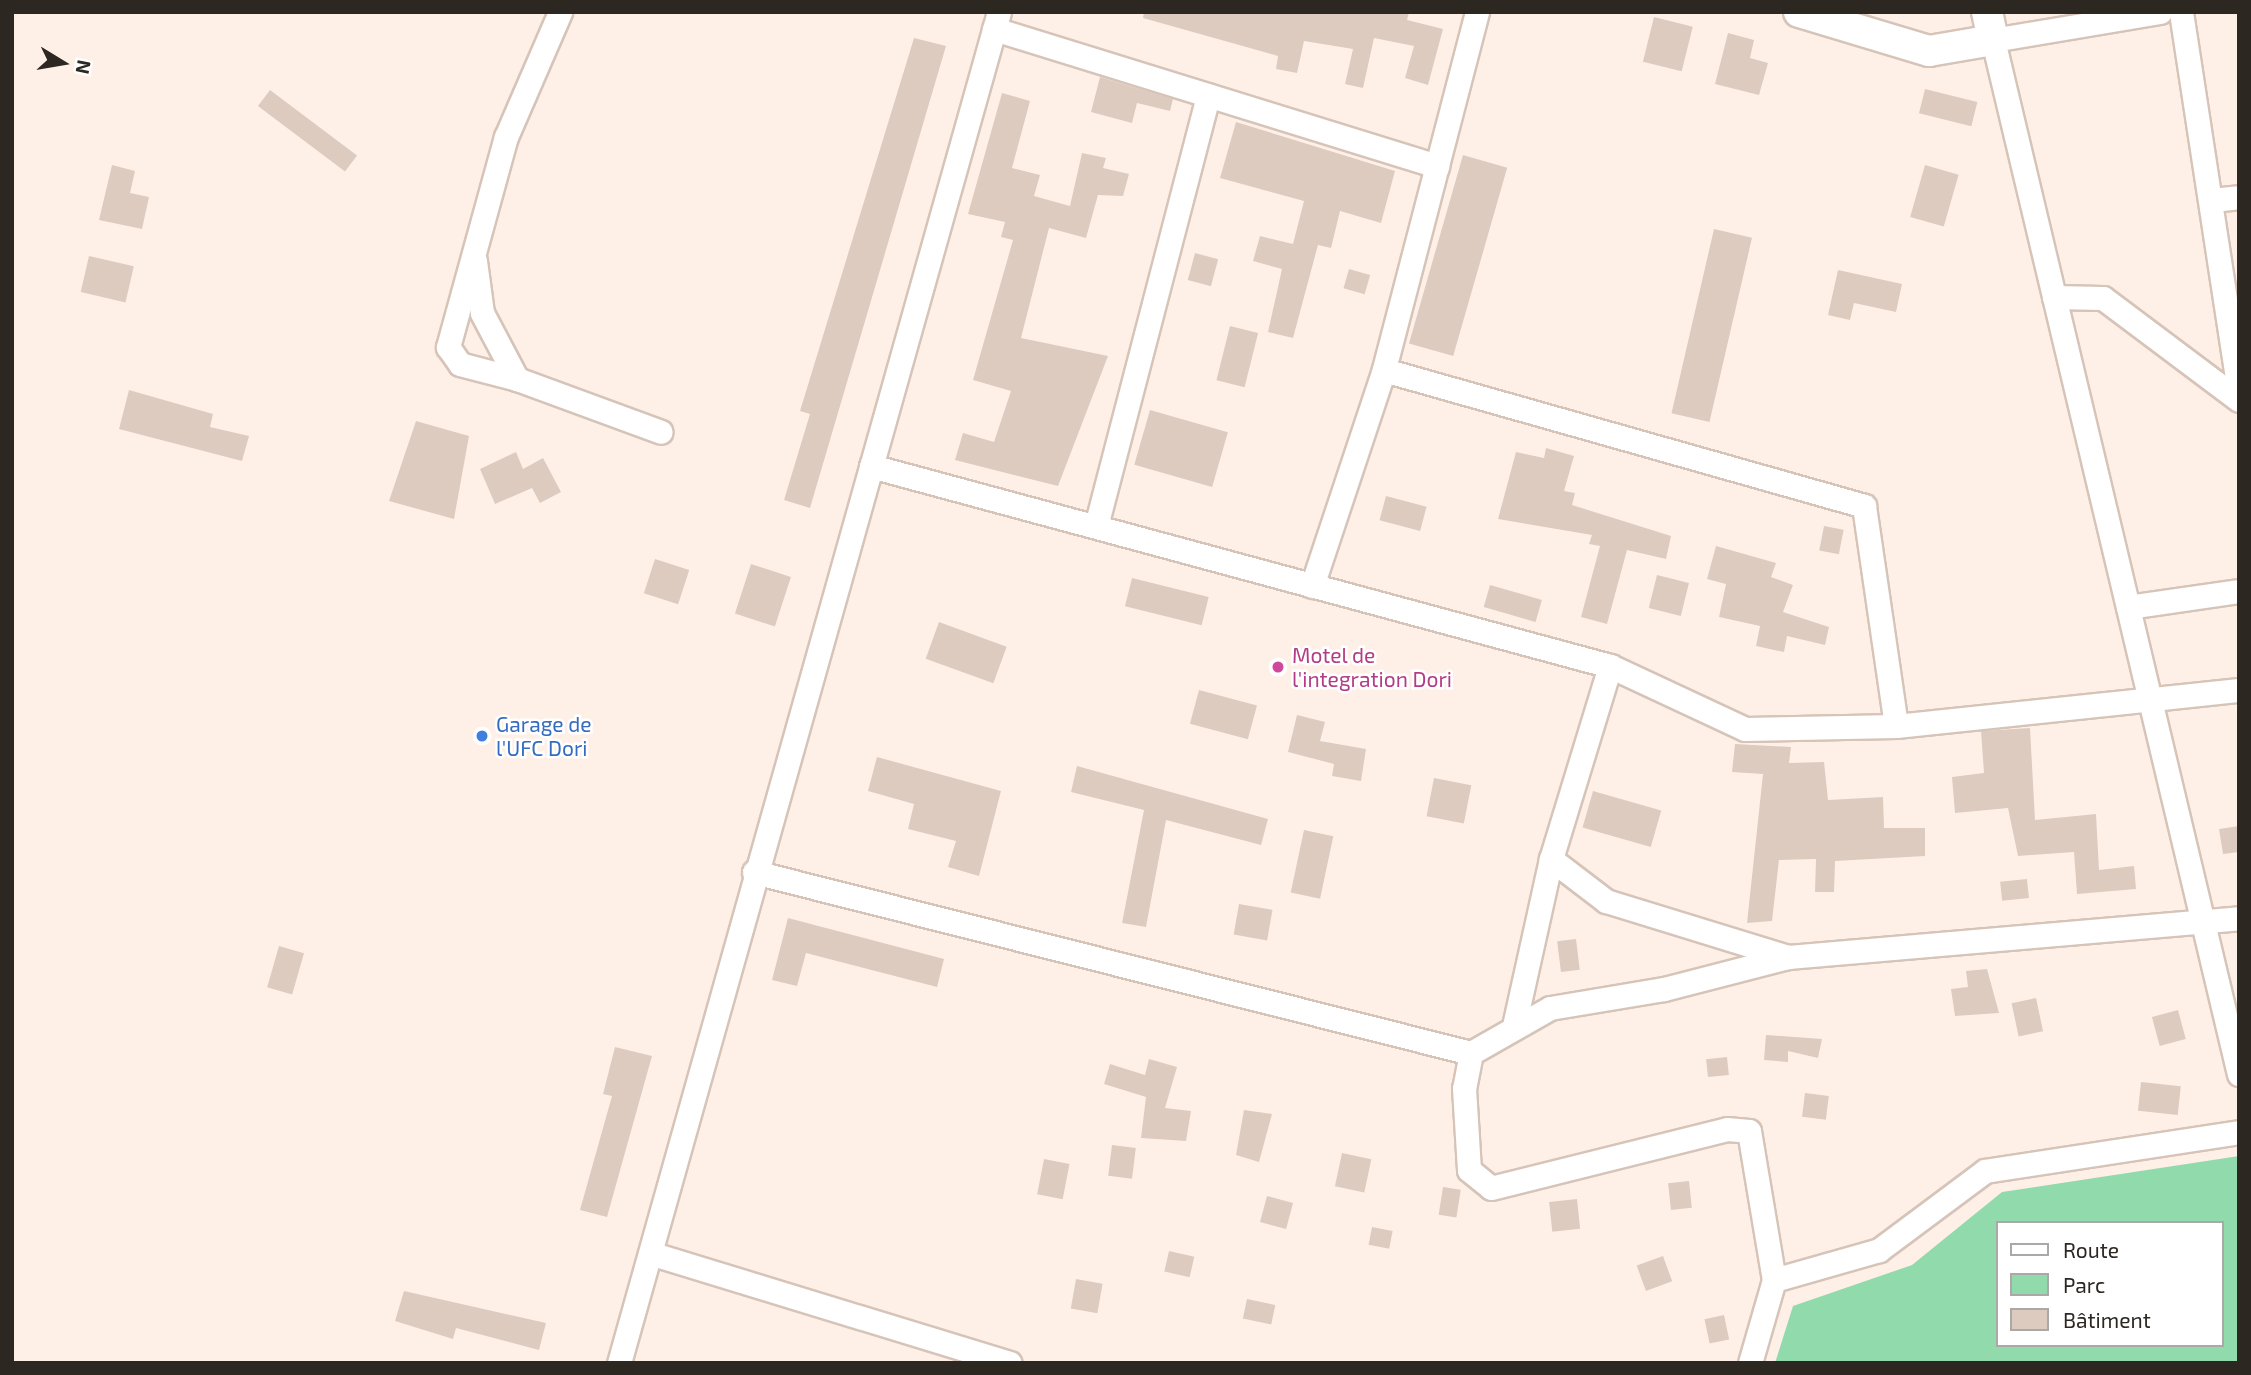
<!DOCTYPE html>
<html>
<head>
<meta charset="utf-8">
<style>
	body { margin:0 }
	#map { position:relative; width:2251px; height:1375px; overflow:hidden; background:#fff0e7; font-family:"Exo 2",sans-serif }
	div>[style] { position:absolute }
	.green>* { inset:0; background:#91daac }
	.building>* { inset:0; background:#ddcbc0; transform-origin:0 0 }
	.roads { filter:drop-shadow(2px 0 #d6c4b9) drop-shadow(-2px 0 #d6c4b9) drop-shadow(0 2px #d6c4b9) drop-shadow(0 -2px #d6c4b9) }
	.minor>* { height:23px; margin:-11.5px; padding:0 11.5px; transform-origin:11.5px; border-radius:11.5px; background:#fff }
	.major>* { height:30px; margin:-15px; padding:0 15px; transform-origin:15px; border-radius:15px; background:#fff }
	.dots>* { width:19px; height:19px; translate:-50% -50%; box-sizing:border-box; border:4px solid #fff; border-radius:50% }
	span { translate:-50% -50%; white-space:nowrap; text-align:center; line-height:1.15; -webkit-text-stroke:5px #fff; paint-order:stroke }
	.hotel-label { font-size:21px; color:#b23c85 }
	.left { translate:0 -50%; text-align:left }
	.shop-label { font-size:21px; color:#366cbe }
	.frame { position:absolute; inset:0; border:14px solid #2d2722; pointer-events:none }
	.legend { position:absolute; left:1996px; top:1221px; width:228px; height:126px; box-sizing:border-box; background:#fff; border:2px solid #aba9a7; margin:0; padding:9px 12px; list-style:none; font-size:21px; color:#2d2722 }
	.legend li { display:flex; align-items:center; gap:14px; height:35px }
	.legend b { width:35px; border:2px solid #aba9a7 }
	.north { position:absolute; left:28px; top:28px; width:70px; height:70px; -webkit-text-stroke:5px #fff; paint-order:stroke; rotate:101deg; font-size:19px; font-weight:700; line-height:28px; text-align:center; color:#2d2722 }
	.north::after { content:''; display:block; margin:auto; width:24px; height:32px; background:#2d2722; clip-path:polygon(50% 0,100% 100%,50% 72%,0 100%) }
</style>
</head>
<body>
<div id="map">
	<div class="green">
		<div style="clip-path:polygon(evenodd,2239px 1156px,2239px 1363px,1775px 1363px,1793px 1306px,1912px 1265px,2002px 1192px,2239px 1156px,1997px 1223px,2221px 1223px,2221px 1345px,1997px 1345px,1997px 1223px)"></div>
	</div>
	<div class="building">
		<div style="clip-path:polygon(1144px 12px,1409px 12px,1407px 20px,1443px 29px,1428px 85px,1405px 78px,1414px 46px,1374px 38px,1363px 88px,1345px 84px,1353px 49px,1304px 41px,1297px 73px,1276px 69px,1278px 56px,1143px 18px)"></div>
		<div style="left:1654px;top:17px;width:40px;height:46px;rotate:14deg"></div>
		<div style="clip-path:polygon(1728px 33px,1754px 40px,1750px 58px,1768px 63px,1759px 95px,1715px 84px)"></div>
		<div style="clip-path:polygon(914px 38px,946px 46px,810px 508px,784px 500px,810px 414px,800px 411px)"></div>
		<div style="clip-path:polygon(1100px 77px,1173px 99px,1170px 111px,1137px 103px,1132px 123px,1091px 112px)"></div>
		<div style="left:1925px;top:89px;width:54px;height:25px;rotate:14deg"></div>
		<div style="left:270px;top:90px;width:109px;height:20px;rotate:37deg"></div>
		<div style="clip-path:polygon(1002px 93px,1030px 101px,1012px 168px,1040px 175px,1034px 196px,1070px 206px,1082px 153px,1106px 158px,1103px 168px,1129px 174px,1123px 196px,1098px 195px,1086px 238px,1049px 228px,1021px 338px,1108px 356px,1058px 486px,955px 460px,963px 433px,994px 442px,1011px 391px,973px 380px,1013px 240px,1001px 237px,1005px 222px,968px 214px)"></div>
		<div style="clip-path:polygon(1236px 122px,1395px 171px,1381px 223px,1340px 211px,1331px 248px,1318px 245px,1293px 338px,1268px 332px,1282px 269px,1253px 261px,1260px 236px,1293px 244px,1304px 201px,1220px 178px)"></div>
		<div style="left:1463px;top:155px;width:46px;height:196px;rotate:16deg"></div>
		<div style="clip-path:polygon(112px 165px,135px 171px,130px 193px,149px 197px,142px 229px,99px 220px)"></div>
		<div style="left:1925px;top:165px;width:35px;height:54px;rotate:16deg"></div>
		<div style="left:1714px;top:229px;width:39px;height:189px;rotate:13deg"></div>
		<div style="left:1195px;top:253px;width:24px;height:28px;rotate:15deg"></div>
		<div style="left:89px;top:256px;width:46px;height:37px;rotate:13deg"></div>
		<div style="left:1349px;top:269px;width:22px;height:20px;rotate:16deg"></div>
		<div style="clip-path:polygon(1838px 270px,1902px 284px,1896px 312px,1854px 303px,1850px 320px,1828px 315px)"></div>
		<div style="left:1230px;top:326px;width:29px;height:56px;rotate:14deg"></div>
		<div style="clip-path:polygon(129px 390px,213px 414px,210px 427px,249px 436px,242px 461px,119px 429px)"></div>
		<div style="left:1150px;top:410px;width:81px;height:57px;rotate:16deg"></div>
		<div style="clip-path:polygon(416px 421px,469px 436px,454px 519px,389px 501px)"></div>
		<div style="clip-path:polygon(1546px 448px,1574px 456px,1564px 491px,1575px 493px,1572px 505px,1671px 536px,1666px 559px,1627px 550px,1607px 624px,1581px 617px,1600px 546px,1589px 544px,1592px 535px,1498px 519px,1516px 452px,1544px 458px)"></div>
		<div style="clip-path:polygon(516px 452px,523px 469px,543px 458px,561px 492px,540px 503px,532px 488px,495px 504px,480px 469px)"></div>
		<div style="left:1386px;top:496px;width:42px;height:25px;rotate:15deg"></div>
		<div style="left:1824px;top:526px;width:20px;height:25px;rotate:11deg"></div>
		<div style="clip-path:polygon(1716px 546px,1776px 563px,1771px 577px,1793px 585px,1783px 612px,1829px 627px,1825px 645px,1787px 636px,1784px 652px,1756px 646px,1760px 626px,1719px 617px,1726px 584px,1707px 579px)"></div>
		<div style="left:655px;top:559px;width:36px;height:36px;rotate:18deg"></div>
		<div style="left:751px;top:564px;width:42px;height:52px;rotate:18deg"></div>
		<div style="left:1657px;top:575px;width:33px;height:34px;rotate:14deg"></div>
		<div style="left:1132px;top:578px;width:79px;height:29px;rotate:14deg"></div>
		<div style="left:1490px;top:585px;width:54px;height:23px;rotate:16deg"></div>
		<div style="left:939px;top:622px;width:72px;height:39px;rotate:20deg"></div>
		<div style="left:1199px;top:690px;width:60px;height:35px;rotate:15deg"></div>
		<div style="clip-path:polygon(1297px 715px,1325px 722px,1320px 741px,1366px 749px,1361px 781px,1332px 776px,1334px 764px,1288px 752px)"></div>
		<div style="clip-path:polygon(2030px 728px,2035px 820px,2096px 814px,2099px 870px,2134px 866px,2136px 889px,2077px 894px,2074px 852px,2018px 856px,2008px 808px,1955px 813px,1952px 777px,1984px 773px,1981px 731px)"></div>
		<div style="clip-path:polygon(1735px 744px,1791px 747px,1789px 763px,1824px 762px,1828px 800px,1883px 797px,1884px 828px,1925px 828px,1925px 856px,1835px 861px,1834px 892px,1815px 892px,1816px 859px,1779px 860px,1772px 921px,1747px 923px,1763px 774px,1732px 772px)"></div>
		<div style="clip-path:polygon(877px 757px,1001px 791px,979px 876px,948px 867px,956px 841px,908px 829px,914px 804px,868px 791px)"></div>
		<div style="clip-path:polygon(1077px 766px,1268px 819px,1261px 845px,1166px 820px,1146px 927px,1122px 923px,1144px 810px,1071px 792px)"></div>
		<div style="left:1434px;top:778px;width:38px;height:39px;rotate:11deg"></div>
		<div style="left:1593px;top:791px;width:71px;height:38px;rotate:16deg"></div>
		<div style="clip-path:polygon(2239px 826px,2239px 852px,2223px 854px,2219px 829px)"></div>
		<div style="left:1304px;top:830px;width:30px;height:64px;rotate:12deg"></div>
		<div style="left:2027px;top:879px;width:19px;height:27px;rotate:84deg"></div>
		<div style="left:1239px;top:904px;width:34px;height:31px;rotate:10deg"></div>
		<div style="clip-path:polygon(788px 918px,944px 959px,937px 987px,806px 953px,797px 986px,772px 980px)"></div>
		<div style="left:1576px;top:939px;width:31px;height:19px;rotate:83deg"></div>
		<div style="left:279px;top:946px;width:26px;height:43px;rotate:16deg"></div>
		<div style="clip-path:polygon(1987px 969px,1999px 1013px,1955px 1016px,1951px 989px,1968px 987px,1966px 971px)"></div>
		<div style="left:2036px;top:998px;width:34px;height:25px;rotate:78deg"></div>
		<div style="left:2178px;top:1010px;width:30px;height:27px;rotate:75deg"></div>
		<div style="clip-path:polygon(1766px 1035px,1822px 1039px,1818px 1058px,1788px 1051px,1788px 1062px,1764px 1060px)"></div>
		<div style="clip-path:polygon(615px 1047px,652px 1056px,607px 1217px,580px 1210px,612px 1096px,603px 1094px)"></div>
		<div style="left:1727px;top:1057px;width:18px;height:21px;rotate:84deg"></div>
		<div style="clip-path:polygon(1149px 1059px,1177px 1067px,1165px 1108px,1191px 1111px,1186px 1141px,1141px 1138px,1146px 1097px,1104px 1084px,1110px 1064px,1145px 1075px)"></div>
		<div style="left:2141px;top:1082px;width:40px;height:29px;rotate:6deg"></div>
		<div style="left:1805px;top:1093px;width:24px;height:24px;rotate:7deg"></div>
		<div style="clip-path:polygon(1244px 1110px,1272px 1114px,1259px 1162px,1236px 1155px)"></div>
		<div style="left:1112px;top:1145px;width:24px;height:31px;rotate:7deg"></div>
		<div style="left:1342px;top:1153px;width:30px;height:34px;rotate:12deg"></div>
		<div style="left:1044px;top:1159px;width:26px;height:36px;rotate:11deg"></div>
		<div style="left:1689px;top:1181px;width:27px;height:21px;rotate:84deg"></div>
		<div style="left:1443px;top:1187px;width:18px;height:28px;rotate:9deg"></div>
		<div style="left:1267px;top:1196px;width:27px;height:27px;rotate:15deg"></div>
		<div style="left:1577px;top:1199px;width:30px;height:28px;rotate:84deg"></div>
		<div style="left:1372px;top:1227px;width:21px;height:18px;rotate:11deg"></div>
		<div style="left:1169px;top:1251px;width:26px;height:21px;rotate:13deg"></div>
		<div style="left:1663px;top:1256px;width:27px;height:28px;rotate:70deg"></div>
		<div style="left:1076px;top:1279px;width:27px;height:30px;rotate:10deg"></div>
		<div style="clip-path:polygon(404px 1291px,546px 1323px,539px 1350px,456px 1328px,453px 1339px,395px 1321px)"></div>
		<div style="left:1247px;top:1299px;width:29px;height:20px;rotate:12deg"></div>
		<div style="left:1724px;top:1315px;width:25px;height:20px;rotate:78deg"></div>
	</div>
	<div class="roads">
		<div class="minor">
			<div style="left:1477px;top:12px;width:370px;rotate:104.6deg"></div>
			<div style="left:1384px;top:370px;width:499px;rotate:15.8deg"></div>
			<div style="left:1864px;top:506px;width:222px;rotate:81.7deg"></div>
			<div style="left:2160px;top:12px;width:169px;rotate:170.5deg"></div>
			<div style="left:1993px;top:40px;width:1063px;rotate:76.62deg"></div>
			<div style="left:2181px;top:12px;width:384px;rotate:81.3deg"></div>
			<div style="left:994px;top:29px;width:464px;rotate:17.2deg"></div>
			<div style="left:2212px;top:200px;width:27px;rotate:-6deg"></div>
			<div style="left:475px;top:261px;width:52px;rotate:82.3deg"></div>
			<div style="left:482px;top:313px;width:75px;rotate:62.1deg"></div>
			<div style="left:517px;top:379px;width:153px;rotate:20.2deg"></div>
			<div style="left:2054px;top:297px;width:49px;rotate:1.2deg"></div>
			<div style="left:2103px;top:298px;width:170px;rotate:36.9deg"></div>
			<div style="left:517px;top:379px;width:59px;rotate:-165.3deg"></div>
			<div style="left:460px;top:364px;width:21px;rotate:-125deg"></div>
			<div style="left:448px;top:347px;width:218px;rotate:-74.6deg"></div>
			<div style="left:506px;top:137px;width:136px;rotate:-66.6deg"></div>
			<div style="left:871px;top:466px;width:766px;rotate:15.14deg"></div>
			<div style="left:1610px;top:666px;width:149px;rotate:25deg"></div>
			<div style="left:1745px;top:729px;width:151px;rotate:-1.1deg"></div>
			<div style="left:1896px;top:726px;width:345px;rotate:-6deg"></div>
			<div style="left:1096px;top:526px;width:445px;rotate:-75.4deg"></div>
			<div style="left:1312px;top:586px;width:228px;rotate:-71.6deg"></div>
			<div style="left:2128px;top:607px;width:112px;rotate:-8.2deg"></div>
			<div style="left:1551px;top:859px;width:69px;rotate:37.4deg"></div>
			<div style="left:1606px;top:901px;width:190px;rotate:17.1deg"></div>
			<div style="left:754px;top:872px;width:739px;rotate:14.17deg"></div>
			<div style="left:1471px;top:1053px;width:91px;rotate:-29.7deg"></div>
			<div style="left:1550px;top:1008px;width:116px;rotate:-9.5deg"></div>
			<div style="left:1664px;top:989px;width:128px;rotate:-14.5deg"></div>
			<div style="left:1788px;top:957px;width:453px;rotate:-4.9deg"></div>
			<div style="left:1514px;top:1026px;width:171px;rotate:-77.5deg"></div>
			<div style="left:1551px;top:859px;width:202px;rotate:-73deg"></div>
			<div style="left:1471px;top:1053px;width:36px;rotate:101deg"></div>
			<div style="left:1464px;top:1088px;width:82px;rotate:86.5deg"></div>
			<div style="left:1469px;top:1170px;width:28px;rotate:39deg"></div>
			<div style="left:1491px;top:1188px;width:243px;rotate:-14deg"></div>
			<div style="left:1727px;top:1129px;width:22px;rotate:5deg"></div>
			<div style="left:1749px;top:1131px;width:151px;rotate:80.5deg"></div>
			<div style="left:653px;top:1254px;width:373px;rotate:17deg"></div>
			<div style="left:619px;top:1363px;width:1403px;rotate:-74.29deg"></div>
			<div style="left:1750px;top:1363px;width:86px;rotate:-73.9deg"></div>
			<div style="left:1774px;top:1280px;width:109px;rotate:-15.9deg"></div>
			<div style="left:1879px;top:1250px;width:132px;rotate:-36.7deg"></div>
			<div style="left:1985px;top:1171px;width:257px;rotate:-8.7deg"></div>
		</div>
		<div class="major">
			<div style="left:1799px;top:12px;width:136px;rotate:16.7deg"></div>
			<div style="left:1929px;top:51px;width:65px;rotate:-9.8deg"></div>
			<div style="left:1993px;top:40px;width:29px;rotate:-102deg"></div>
		</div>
	</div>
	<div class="dots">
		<div style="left:1278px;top:667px;background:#d1479c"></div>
		<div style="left:482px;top:736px;background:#3f7fe0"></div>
	</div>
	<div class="hotel-label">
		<span class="left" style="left:1292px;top:667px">Motel de<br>l'integration Dori</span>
	</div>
	<div class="shop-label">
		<span class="left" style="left:496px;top:736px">Garage de<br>l'UFC Dori</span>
	</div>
	<div class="frame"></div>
	<ul class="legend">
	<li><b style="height:9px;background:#fff"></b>Route</li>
	<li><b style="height:19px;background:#91daac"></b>Parc</li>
	<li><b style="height:19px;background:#ddcbc0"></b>Bâtiment</li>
	</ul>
	<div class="north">N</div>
</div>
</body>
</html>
